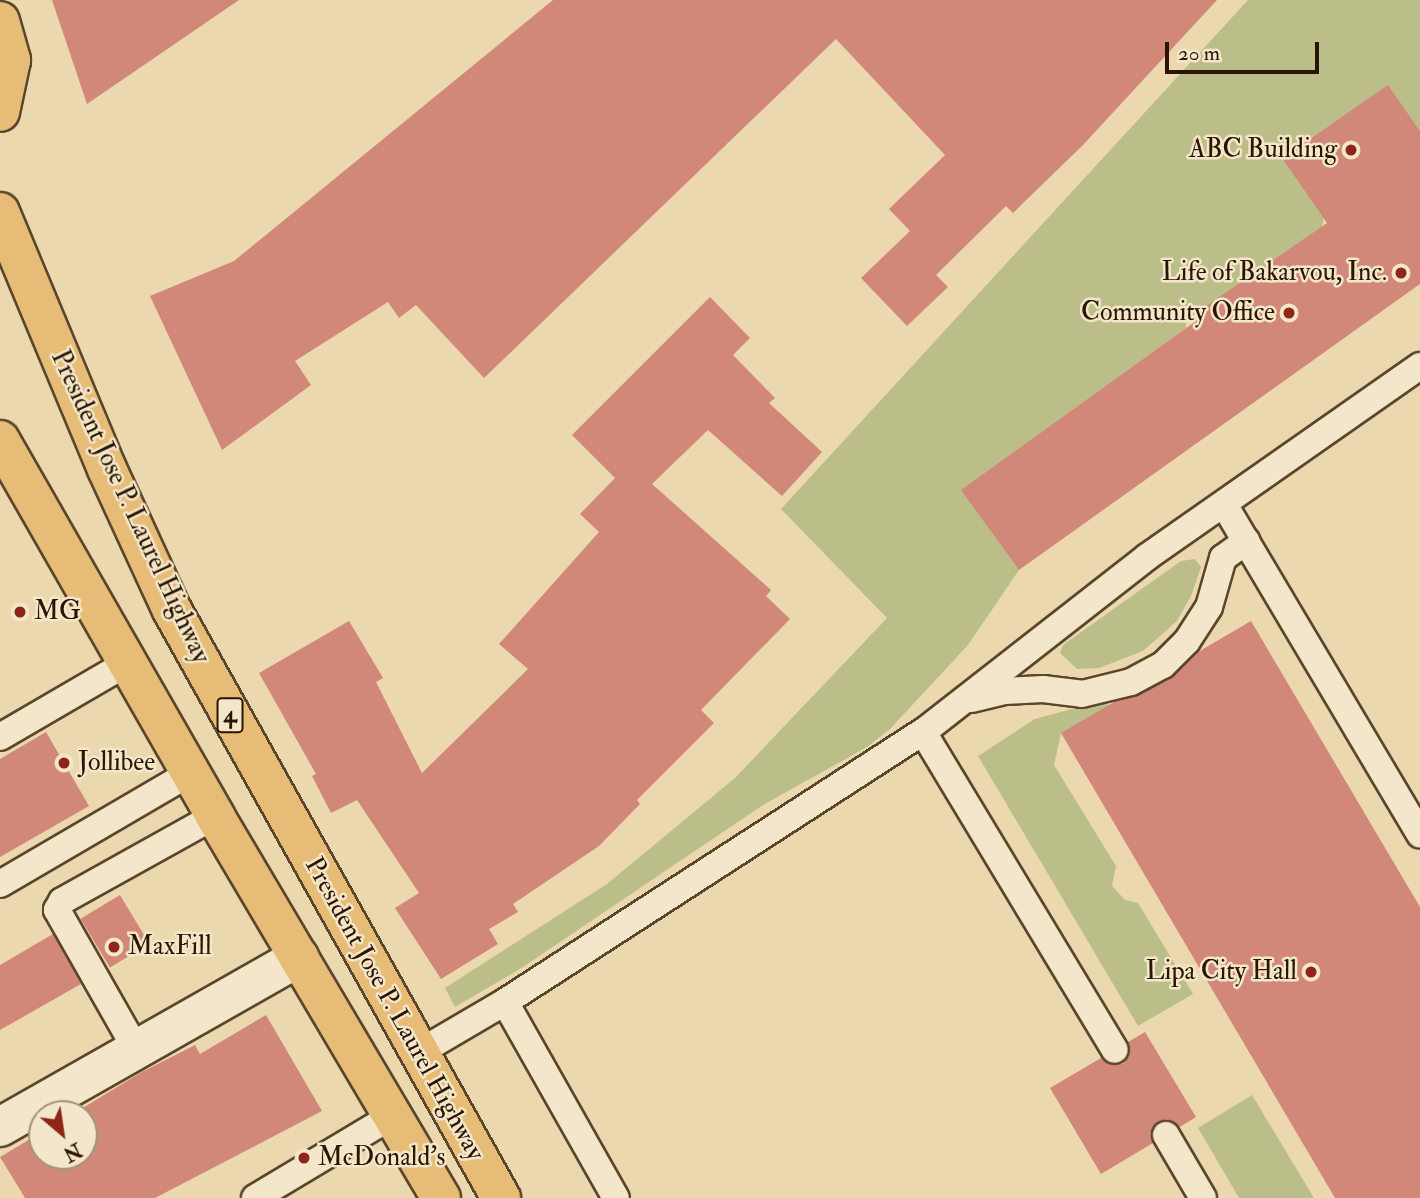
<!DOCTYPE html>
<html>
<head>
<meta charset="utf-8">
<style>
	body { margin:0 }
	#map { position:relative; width:1420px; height:1198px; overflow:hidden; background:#ecd8ae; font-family:"IM FELL Double Pica",serif }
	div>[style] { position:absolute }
	.green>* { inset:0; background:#bbbe88 }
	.building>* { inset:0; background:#d28878; transform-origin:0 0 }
	.roads { filter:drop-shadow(2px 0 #5a462c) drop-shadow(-2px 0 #5a462c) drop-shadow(0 2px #5a462c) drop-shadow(0 -2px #5a462c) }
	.service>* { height:26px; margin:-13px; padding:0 13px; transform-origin:13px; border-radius:13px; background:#f3e6ca }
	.minor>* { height:38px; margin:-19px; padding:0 19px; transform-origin:19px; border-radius:19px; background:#f3e6ca }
	.trunk>* { height:38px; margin:-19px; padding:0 19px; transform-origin:19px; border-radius:19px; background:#e6bc77 }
	.dots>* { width:19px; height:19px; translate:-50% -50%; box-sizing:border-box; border:4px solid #f3e6ca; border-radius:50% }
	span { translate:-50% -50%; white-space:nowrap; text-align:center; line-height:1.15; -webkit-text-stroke:5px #f3e6ca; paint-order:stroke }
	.shield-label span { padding:2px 5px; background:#f3e6ca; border:2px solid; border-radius:5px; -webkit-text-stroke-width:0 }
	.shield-label { font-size:24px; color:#2a1501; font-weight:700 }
	.poi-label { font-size:26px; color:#2a1501 }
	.right { translate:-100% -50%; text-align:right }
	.left { translate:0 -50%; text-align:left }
	.street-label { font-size:26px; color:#2a1501 }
	.north { position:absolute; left:28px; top:1100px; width:70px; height:70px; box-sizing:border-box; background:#f3e6ca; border:2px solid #a3927a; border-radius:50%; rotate:151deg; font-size:19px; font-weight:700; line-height:28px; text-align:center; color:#2a1501 }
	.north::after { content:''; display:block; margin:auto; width:24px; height:32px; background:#8f2418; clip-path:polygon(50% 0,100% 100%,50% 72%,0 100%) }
	.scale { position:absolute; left:1165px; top:42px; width:154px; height:32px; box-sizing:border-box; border:4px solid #2a1501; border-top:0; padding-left:9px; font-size:21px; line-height:24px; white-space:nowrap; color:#2a1501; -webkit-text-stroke:5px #f3e6ca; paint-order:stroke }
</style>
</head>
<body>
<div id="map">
	<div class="green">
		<div style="clip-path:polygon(1248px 0,1420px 0,1420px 131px,1388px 86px,1282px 157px,1324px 217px,1322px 227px,1186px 320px,1186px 328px,962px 490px,1019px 570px,968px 645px,890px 729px,867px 747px,763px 805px,523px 967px,455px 1007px,445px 988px,607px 884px,735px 778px,887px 618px,781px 509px)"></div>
		<div style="clip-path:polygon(1195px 559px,1201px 567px,1191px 596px,1177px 621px,1143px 651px,1099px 668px,1077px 669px,1060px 653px,1063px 645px,1181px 561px)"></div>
		<div style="clip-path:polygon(1105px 700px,1109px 706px,1061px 733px,1054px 765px,1116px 866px,1112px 886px,1125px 900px,1138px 903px,1193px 994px,1138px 1026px,978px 756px,1035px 719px)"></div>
		<div style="clip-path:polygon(1252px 1095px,1314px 1198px,1239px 1198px,1198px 1128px)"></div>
	</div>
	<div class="building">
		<div style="clip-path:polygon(52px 0,239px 0,87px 104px)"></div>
		<div style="clip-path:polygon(553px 0,1217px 0,1083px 145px,1013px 213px,1006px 206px,936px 275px,948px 287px,907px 326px,861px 278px,910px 231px,889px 209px,945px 155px,836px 39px,484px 378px,416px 305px,399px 318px,388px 302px,295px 361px,311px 385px,222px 450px,150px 296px,234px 261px)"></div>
		<div style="clip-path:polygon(1388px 85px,1420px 131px,1420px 284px,1019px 570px,961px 490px,1200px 318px,1196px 313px,1327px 223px,1282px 158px)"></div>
		<div style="clip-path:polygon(710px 297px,750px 338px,733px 355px,775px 398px,769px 403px,822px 452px,782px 496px,708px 430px,652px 484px,771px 590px,766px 596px,790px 619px,701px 710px,714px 723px,637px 800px,640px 804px,599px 846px,513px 904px,518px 912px,489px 929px,498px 944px,441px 979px,395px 908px,419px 893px,357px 800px,331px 813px,312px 776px,316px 774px,259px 673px,349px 621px,383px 678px,376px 682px,422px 773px,528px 669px,499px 644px,599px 532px,580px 514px,615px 478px,572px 435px)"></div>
		<div style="clip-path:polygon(1251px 621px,1420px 907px,1420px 1198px,1335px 1198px,1061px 733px,1114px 702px,1170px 679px,1198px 652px)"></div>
		<div style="clip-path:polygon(46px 732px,89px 806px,0 857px,0 759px)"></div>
		<div style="left:120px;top:895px;width:57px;height:46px;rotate:59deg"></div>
		<div style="clip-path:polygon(53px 934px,81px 984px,0 1030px,0 965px)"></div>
		<div style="clip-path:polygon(266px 1015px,322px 1111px,155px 1198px,25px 1198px,0 1157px,42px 1132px,42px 1156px,84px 1156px,84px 1114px,73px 1114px,140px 1073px,195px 1045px,200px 1054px)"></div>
		<div style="clip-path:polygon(1145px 1032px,1196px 1117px,1180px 1127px,1167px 1119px,1157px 1122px,1150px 1134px,1153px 1143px,1101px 1174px,1050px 1088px,1101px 1058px,1108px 1064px,1123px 1064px,1129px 1057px,1128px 1042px)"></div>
	</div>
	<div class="roads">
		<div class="service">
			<div style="left:1225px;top:506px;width:382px;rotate:59.3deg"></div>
			<div style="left:972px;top:699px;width:34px;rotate:-14deg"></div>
			<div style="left:1005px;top:691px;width:38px;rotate:-3deg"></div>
			<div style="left:1043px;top:689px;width:39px;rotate:7deg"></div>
			<div style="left:1082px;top:694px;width:50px;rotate:-13.8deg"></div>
			<div style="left:1131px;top:682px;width:36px;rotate:-28deg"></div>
			<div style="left:1163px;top:665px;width:34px;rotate:-45deg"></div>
			<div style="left:1187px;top:641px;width:40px;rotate:-57.1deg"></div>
			<div style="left:1209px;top:607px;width:51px;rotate:-74.1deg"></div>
			<div style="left:1223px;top:558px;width:29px;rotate:-36deg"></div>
			<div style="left:923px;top:732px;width:371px;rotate:58.9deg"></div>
			<div style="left:0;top:737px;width:147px;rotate:-30.2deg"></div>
			<div style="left:0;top:884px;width:220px;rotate:-30.3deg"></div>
			<div style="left:505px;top:1002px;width:225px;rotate:60.5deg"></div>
			<div style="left:136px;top:1049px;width:160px;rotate:-119.6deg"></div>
			<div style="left:57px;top:910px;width:10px;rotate:-61deg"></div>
			<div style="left:62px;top:901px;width:175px;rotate:-29.1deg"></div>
			<div style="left:418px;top:1053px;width:101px;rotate:-30.4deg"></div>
			<div style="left:505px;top:1002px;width:498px;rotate:-32.9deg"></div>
			<div style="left:923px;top:732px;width:284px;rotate:-38deg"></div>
			<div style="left:1147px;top:557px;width:333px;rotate:-35deg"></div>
			<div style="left:1166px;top:1135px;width:73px;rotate:59.6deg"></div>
			<div style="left:255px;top:1198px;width:160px;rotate:-30.9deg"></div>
		</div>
		<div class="minor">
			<div style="left:0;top:1127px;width:344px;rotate:-29.6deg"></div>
		</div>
		<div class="trunk">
			<div style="left:0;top:21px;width:41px;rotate:74.2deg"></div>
			<div style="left:11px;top:60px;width:53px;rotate:101.9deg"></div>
			<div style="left:0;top:212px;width:278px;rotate:67.4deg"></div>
			<div style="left:107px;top:469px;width:155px;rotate:65.3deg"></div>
			<div style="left:172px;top:610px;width:674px;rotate:60.77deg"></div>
			<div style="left:0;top:440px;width:433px;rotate:60.2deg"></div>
			<div style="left:215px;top:816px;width:444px;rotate:59.4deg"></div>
		</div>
	</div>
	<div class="dots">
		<div style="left:1351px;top:150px;background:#8f2418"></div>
		<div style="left:1401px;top:273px;background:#8f2418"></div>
		<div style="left:1289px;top:313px;background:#8f2418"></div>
		<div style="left:20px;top:612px;background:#8f2418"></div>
		<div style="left:64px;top:763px;background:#8f2418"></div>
		<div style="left:114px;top:947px;background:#8f2418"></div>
		<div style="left:1311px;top:972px;background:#8f2418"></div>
		<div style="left:304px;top:1158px;background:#8f2418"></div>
	</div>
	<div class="shield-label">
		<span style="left:230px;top:715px">4</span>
	</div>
	<div class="poi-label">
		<span class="right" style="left:1337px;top:150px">ABC Building</span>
		<span class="right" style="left:1387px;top:273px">Life of Bakarvou, Inc.</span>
		<span class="right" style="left:1275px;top:313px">Community Office</span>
		<span class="left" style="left:34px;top:612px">MG</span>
		<span class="left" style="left:78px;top:763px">Jollibee</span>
		<span class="left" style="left:128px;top:947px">MaxFill</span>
		<span class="right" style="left:1297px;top:972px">Lipa City Hall</span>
		<span class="left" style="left:318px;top:1158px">McDonald's</span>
	</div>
	<div class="street-label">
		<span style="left:130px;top:507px;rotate:65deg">President Jose P. Laurel Highway</span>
		<span style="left:394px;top:1009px;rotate:61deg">President Jose P. Laurel Highway</span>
	</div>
	<div class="north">N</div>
	<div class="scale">20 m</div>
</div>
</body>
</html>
